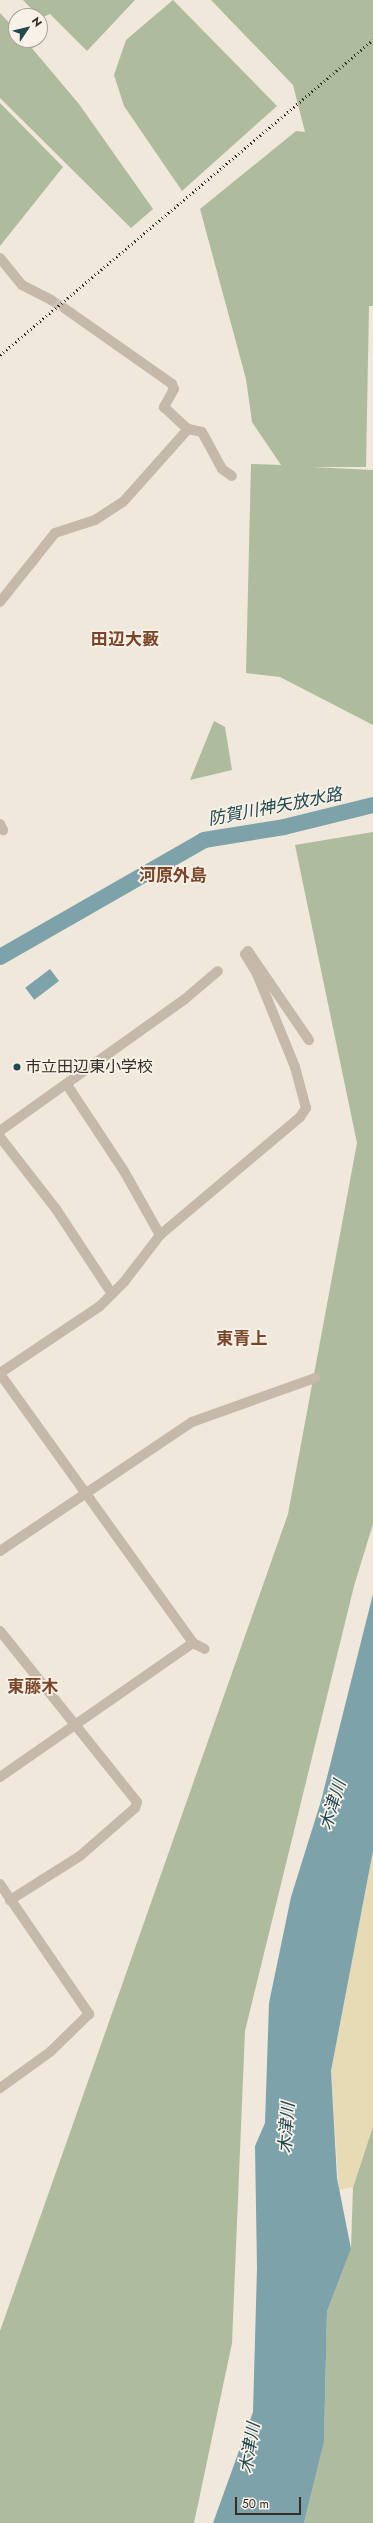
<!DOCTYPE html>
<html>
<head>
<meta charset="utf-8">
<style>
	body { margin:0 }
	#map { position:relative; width:373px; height:2523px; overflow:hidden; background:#efe8db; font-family:Jost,"Noto Sans JP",sans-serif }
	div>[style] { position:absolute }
	.green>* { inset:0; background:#aebc9d }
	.sand>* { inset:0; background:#e7dbb5 }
	.water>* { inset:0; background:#7da2a9; transform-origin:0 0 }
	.river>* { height:16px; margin:-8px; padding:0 8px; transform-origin:8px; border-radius:8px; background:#7da2a9 }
	.minor-tunnel>* { height:10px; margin-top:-5px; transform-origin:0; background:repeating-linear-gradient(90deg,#c9c3b7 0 10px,transparent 0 15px) }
	.minor>* { height:10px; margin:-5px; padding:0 5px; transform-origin:5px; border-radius:5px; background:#c5b9a9 }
	.rail>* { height:2.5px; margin-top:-1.25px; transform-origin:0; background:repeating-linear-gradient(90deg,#332d28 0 1px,transparent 0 4px) }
	.dots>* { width:11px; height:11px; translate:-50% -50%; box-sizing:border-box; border:2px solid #f7f1e7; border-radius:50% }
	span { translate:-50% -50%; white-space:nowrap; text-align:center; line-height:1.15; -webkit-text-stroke:3.5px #f7f1e7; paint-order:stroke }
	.poi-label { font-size:16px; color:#332d28 }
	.left { translate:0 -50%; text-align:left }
	.neighbourhood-label { font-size:17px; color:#7a4529; font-weight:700 }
	.water-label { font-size:17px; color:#224850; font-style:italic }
	.north { position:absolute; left:8px; top:8px; width:40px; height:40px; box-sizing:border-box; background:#f7f1e7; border:1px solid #a9a39b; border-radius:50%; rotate:55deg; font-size:11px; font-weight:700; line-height:16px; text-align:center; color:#332d28 }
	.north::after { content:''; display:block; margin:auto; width:14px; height:18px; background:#224850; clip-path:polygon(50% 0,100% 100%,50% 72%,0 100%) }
	.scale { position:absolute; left:235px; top:2497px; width:66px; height:18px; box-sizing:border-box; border:2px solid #332d28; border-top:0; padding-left:5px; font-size:12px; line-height:14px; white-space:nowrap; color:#332d28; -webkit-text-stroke:3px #f7f1e7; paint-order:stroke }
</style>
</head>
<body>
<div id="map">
	<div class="green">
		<div style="clip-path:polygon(23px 0,135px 0,87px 51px,50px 14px,40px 18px)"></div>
		<div style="clip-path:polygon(173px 0,277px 106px,182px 191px,124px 106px,114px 75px,126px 40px)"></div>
		<div style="clip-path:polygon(211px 0,373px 0,373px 306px,369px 306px,366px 467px,312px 467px,373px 470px,373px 725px,280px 677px,246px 673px,251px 464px,281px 465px,252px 422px,246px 379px,200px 209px,296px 131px,305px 132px,293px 85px)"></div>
		<div style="clip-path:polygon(0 13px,16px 30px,16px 40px,25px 40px,79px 104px,153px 209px,131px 228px,0 98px)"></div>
		<div style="clip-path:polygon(0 103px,63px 167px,0 246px)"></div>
		<div style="clip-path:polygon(214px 721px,225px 727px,232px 770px,190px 780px)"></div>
		<div style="clip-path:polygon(373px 832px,373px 1524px,354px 1586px,245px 2031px,232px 2343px,194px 2523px,0 2523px,0 2331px,288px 1514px,357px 1143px,295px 845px)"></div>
		<div style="clip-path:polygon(373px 2126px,373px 2523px,304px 2523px,324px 2442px,327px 2312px,351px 2249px,353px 2187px)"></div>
	</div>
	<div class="sand">
		<div style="clip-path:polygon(373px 1851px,373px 2126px,353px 2187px,339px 2190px,331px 2071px)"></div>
	</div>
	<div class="water">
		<div style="left:50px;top:969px;width:15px;height:31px;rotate:53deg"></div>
		<div style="clip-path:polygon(373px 1594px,373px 1851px,331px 2071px,337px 2178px,351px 2249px,327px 2312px,324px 2442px,304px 2523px,213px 2523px,253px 2412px,257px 2268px,255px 2146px,265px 2123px,269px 2003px,291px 1897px,321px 1801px)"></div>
	</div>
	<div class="river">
		<div style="left:0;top:957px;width:235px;rotate:-29.8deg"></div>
		<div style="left:204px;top:840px;width:81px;rotate:-9.2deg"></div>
		<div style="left:284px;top:827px;width:92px;rotate:-13.9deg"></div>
	</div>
	<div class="minor-tunnel">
		<div style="left:51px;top:300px;width:15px;rotate:32deg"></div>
	</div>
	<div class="minor">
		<div style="left:0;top:258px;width:35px;rotate:51deg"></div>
		<div style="left:22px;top:285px;width:33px;rotate:27deg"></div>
		<div style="left:64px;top:308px;width:132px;rotate:35.1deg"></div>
		<div style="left:172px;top:384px;width:5px;rotate:68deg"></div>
		<div style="left:174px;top:389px;width:21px;rotate:119deg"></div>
		<div style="left:164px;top:407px;width:33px;rotate:43deg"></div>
		<div style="left:0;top:602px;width:88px;rotate:-51.4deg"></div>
		<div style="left:55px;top:533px;width:42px;rotate:-18deg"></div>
		<div style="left:95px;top:520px;width:33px;rotate:-33deg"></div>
		<div style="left:123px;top:502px;width:98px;rotate:-48.3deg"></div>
		<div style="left:188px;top:429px;width:14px;rotate:12deg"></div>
		<div style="left:202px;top:432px;width:42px;rotate:61.6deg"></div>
		<div style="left:222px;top:469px;width:12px;rotate:35deg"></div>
		<div style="left:0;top:824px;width:7px;rotate:63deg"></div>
		<div style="left:0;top:1131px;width:227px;rotate:-35.5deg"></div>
		<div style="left:185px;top:999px;width:43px;rotate:-40.3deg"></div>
		<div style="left:0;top:1137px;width:91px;rotate:52.1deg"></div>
		<div style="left:56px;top:1209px;width:102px;rotate:56.6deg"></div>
		<div style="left:160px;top:1235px;width:183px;rotate:-40.1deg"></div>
		<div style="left:300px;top:1117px;width:11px;rotate:-56deg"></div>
		<div style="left:306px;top:1108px;width:42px;rotate:-105deg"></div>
		<div style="left:295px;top:1067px;width:100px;rotate:-112.2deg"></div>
		<div style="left:257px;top:974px;width:23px;rotate:-121deg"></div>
		<div style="left:245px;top:954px;width:4px;rotate:-45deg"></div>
		<div style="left:248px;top:951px;width:108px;rotate:55.6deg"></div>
		<div style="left:0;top:1373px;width:120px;rotate:-33.8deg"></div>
		<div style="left:100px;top:1306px;width:34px;rotate:-45deg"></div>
		<div style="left:124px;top:1282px;width:59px;rotate:-52.5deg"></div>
		<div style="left:160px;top:1235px;width:73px;rotate:-119.4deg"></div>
		<div style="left:124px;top:1171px;width:103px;rotate:-123.5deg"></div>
		<div style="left:0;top:1374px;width:331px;rotate:54.3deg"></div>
		<div style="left:193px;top:1643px;width:13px;rotate:27deg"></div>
		<div style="left:0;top:1551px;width:231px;rotate:-33.9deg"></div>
		<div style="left:192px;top:1422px;width:131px;rotate:-19.7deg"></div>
		<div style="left:0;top:1631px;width:219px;rotate:51.3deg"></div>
		<div style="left:137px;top:1802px;width:6px;rotate:108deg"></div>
		<div style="left:135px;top:1808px;width:73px;rotate:138.9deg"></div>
		<div style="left:80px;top:1856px;width:83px;rotate:147.8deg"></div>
		<div style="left:0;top:1777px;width:235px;rotate:-34.8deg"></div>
		<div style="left:0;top:1884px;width:158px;rotate:55.6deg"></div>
		<div style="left:89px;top:2014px;width:54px;rotate:135.7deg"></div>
		<div style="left:50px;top:2052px;width:62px;rotate:144.2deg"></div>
	</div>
	<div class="rail">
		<div style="left:0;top:355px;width:488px;rotate:-40.2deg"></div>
	</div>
	<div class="dots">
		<div style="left:17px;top:1067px;background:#224850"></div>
	</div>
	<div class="poi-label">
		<span class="left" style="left:25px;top:1067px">市立田辺東小学校</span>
	</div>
	<div class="neighbourhood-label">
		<span style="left:125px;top:640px">田辺大藪</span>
		<span style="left:173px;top:876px">河原外島</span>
		<span style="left:242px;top:1339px">東青上</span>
		<span style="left:33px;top:1687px">東藤木</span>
	</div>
	<div class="water-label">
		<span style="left:275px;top:807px;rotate:-11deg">防賀川神矢放水路</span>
		<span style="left:333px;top:1805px;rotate:-73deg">木津川</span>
		<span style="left:287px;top:2128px;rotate:-86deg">木津川</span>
		<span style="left:250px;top:2448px;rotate:-81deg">木津川</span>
	</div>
	<div class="north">N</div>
	<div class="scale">50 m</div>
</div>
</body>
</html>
